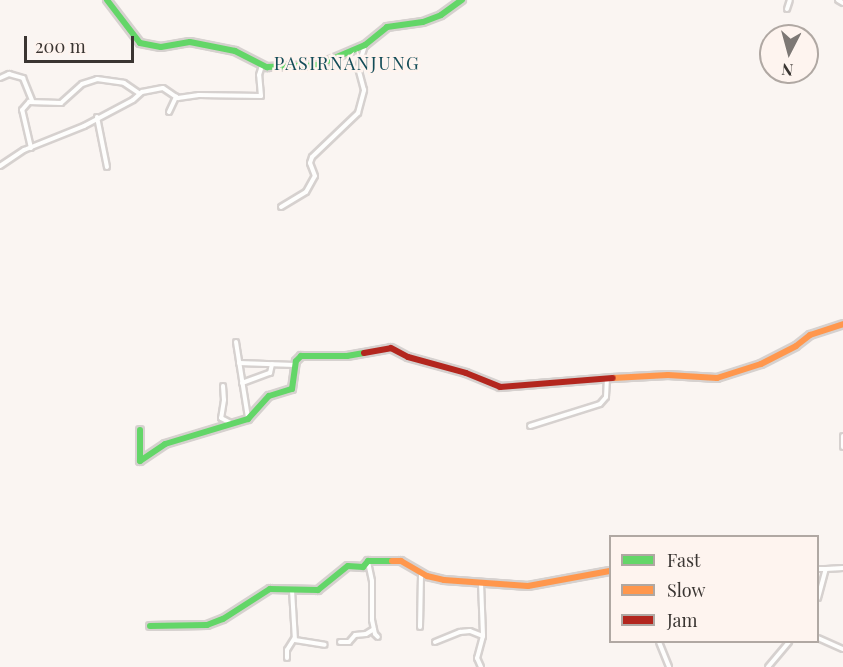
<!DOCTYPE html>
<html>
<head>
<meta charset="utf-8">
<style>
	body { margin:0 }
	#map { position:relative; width:843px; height:667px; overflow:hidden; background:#faf5f2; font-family:"Playfair Display",serif }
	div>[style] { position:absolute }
	.roads { filter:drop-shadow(2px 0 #d6d1cf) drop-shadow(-2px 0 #d6d1cf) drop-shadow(0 2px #d6d1cf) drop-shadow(0 -2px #d6d1cf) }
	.street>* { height:4px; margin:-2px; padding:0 2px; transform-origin:2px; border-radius:2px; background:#fefefd }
	.fast>* { height:6px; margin:-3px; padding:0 3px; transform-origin:3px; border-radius:3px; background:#63d668 }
	.slow>* { height:6px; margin:-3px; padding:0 3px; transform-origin:3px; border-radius:3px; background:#ff974d }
	.jam>* { height:6px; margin:-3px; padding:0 3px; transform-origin:3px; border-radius:3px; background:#b3261e }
	span { translate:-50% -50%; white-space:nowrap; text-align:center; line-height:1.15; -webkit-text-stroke:4.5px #fef4ef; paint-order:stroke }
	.quarter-label { font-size:18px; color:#134c58; letter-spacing:1.5px }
	.legend { position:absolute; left:609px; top:535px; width:210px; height:108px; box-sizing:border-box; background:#fef4ef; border:2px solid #b0a8a3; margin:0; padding:8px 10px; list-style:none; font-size:18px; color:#3a3532 }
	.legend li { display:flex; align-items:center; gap:12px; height:30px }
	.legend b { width:30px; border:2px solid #b0a8a3 }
	.north { position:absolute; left:759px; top:24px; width:60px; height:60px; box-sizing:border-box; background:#fef4ef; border:2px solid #b0a8a3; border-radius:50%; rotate:186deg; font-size:16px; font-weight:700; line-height:24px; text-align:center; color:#3a3532 }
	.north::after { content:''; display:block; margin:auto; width:21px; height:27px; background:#7d7875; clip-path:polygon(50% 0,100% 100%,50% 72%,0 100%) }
	.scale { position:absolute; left:24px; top:36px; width:110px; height:27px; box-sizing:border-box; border:3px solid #3a3532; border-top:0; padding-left:8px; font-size:18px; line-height:21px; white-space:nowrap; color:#3a3532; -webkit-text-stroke:4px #fef4ef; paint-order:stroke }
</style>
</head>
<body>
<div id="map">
	<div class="roads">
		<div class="street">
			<div style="left:838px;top:0;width:6px;rotate:31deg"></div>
			<div style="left:787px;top:9px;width:9px;rotate:-72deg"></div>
			<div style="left:0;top:78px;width:10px;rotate:-24deg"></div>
			<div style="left:9px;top:74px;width:15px;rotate:16deg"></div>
			<div style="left:23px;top:78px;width:24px;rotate:68deg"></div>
			<div style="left:169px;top:112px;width:17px;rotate:-65deg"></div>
			<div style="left:97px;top:117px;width:51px;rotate:78.7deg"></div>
			<div style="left:31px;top:148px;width:39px;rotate:-103deg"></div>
			<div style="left:22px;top:110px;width:11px;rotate:-49deg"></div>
			<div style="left:29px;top:102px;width:32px;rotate:2deg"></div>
			<div style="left:61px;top:103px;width:28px;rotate:-42deg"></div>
			<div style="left:82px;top:84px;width:16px;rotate:-18deg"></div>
			<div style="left:97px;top:79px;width:27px;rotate:8deg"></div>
			<div style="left:124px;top:83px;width:18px;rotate:34deg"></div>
			<div style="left:0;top:166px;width:29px;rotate:-34deg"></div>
			<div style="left:24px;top:150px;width:65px;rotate:-21.8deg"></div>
			<div style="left:84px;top:126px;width:55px;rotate:-28deg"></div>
			<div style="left:133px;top:100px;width:12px;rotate:-42deg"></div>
			<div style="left:142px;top:92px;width:21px;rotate:-11deg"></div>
			<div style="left:163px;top:88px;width:18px;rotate:34deg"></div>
			<div style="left:178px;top:98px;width:21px;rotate:-8deg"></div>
			<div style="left:199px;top:95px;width:62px;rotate:0.9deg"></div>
			<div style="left:261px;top:96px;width:21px;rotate:-95deg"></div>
			<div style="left:259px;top:75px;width:9px;rotate:-72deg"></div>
			<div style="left:281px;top:207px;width:29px;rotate:-31deg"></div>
			<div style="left:306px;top:192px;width:18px;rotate:-61deg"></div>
			<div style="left:315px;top:176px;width:14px;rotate:-111deg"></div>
			<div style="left:310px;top:163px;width:6px;rotate:-72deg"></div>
			<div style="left:312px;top:157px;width:64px;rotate:-43.7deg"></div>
			<div style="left:358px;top:113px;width:24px;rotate:-75deg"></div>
			<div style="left:364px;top:90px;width:23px;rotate:-105deg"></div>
			<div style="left:358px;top:68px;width:24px;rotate:-73deg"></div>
			<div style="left:236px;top:342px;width:77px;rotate:81deg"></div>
			<div style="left:239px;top:363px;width:56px;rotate:2deg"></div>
			<div style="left:242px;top:383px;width:30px;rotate:-20deg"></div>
			<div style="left:270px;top:373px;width:9px;rotate:-77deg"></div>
			<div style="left:223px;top:386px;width:14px;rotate:86deg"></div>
			<div style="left:224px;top:400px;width:18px;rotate:99deg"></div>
			<div style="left:221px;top:418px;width:11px;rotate:27deg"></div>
			<div style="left:530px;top:426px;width:73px;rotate:-17.4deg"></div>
			<div style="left:600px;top:404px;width:9px;rotate:-49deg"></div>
			<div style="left:606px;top:397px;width:19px;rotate:-87deg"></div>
			<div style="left:843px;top:436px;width:11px;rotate:90deg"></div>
			<div style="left:368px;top:562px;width:19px;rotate:78deg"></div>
			<div style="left:372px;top:581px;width:39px;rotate:90deg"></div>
			<div style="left:372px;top:620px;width:14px;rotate:78deg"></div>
			<div style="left:375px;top:634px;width:4px;rotate:45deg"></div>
			<div style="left:818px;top:569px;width:8px"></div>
			<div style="left:481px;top:583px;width:53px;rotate:87.8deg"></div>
			<div style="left:483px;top:636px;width:23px;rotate:105deg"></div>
			<div style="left:477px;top:658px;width:10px;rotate:66deg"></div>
			<div style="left:292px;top:590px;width:50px;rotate:86.6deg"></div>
			<div style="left:295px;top:640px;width:30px;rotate:9deg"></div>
			<div style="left:818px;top:598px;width:30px;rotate:-75deg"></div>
			<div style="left:826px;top:569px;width:17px;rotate:-3deg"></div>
			<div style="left:420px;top:627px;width:54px;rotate:-88.9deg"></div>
			<div style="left:818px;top:638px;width:27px;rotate:24deg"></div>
			<div style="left:340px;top:642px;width:9px"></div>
			<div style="left:349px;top:642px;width:9px;rotate:-49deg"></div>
			<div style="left:355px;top:635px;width:11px;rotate:-5deg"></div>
			<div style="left:366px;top:634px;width:9px;rotate:-32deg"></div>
			<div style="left:435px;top:642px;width:27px;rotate:-22deg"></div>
			<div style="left:460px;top:632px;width:10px;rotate:-6deg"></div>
			<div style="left:470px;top:631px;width:14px;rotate:21deg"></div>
			<div style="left:659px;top:642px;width:27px;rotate:68deg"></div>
			<div style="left:287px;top:658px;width:8px;rotate:-90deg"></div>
			<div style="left:287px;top:650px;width:13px;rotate:-58deg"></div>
			<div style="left:768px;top:667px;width:33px;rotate:-50deg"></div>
		</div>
		<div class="fast">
			<div style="left:107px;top:0;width:54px;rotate:52.5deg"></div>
			<div style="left:140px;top:43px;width:21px;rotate:11deg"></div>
			<div style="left:161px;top:47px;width:29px;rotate:-10deg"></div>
			<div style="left:190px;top:42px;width:46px;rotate:11.3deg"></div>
			<div style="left:235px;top:51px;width:36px;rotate:27deg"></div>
			<div style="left:267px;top:67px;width:51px;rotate:-2.2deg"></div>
			<div style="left:318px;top:65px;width:51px;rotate:-23.1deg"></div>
			<div style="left:365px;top:45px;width:28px;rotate:-39deg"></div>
			<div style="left:387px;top:27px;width:36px;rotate:-8deg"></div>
			<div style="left:423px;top:22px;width:19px;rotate:-21deg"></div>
			<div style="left:441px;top:15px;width:26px;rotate:-36deg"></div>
			<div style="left:140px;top:430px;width:31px;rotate:90deg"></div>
			<div style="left:140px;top:461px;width:30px;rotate:-34deg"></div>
			<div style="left:165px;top:444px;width:87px;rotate:-16.8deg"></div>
			<div style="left:248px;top:419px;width:31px;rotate:-48deg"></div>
			<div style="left:269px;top:396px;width:24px;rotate:-17deg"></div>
			<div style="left:292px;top:389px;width:28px;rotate:-82deg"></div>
			<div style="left:296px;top:361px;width:7px;rotate:-45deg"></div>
			<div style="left:301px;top:356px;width:46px"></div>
			<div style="left:347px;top:356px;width:17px;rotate:-10deg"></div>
			<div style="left:150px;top:626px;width:57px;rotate:-1deg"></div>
			<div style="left:207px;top:625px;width:17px;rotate:-21deg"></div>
			<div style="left:223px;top:619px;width:56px;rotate:-32.6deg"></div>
			<div style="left:270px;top:589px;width:48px;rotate:1.2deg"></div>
			<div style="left:318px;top:590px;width:38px;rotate:-39deg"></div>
			<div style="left:348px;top:566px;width:15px;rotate:4deg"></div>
			<div style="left:363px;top:567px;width:8px;rotate:-50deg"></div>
			<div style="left:368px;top:561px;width:24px"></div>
		</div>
		<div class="slow">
			<div style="left:613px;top:378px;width:55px;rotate:-3.1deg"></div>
			<div style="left:668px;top:375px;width:49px;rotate:3.5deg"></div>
			<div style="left:717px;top:378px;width:46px;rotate:-17.7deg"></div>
			<div style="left:761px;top:364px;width:39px;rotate:-27deg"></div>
			<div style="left:796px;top:346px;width:18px;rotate:-38deg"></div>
			<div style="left:810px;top:335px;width:35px;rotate:-18deg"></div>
			<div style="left:392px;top:561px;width:9px"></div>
			<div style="left:401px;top:561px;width:30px;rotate:30deg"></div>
			<div style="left:427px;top:576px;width:17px;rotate:13deg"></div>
			<div style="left:444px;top:580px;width:84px;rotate:4.1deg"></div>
			<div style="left:528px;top:586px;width:83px;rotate:-10.4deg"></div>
		</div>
		<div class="jam">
			<div style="left:364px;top:353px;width:27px;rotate:-10deg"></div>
			<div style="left:391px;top:348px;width:19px;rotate:28deg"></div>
			<div style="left:408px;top:357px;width:60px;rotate:15.4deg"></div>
			<div style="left:466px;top:373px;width:37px;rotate:22deg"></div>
			<div style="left:500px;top:387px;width:113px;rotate:-4.6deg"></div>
		</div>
	</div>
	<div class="quarter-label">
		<span style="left:347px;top:63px">PASIRNANJUNG</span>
	</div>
	<ul class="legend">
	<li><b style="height:8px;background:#63d668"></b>Fast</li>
	<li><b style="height:8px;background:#ff974d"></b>Slow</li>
	<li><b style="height:8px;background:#b3261e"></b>Jam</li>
	</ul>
	<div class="north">N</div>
	<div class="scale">200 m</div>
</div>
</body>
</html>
